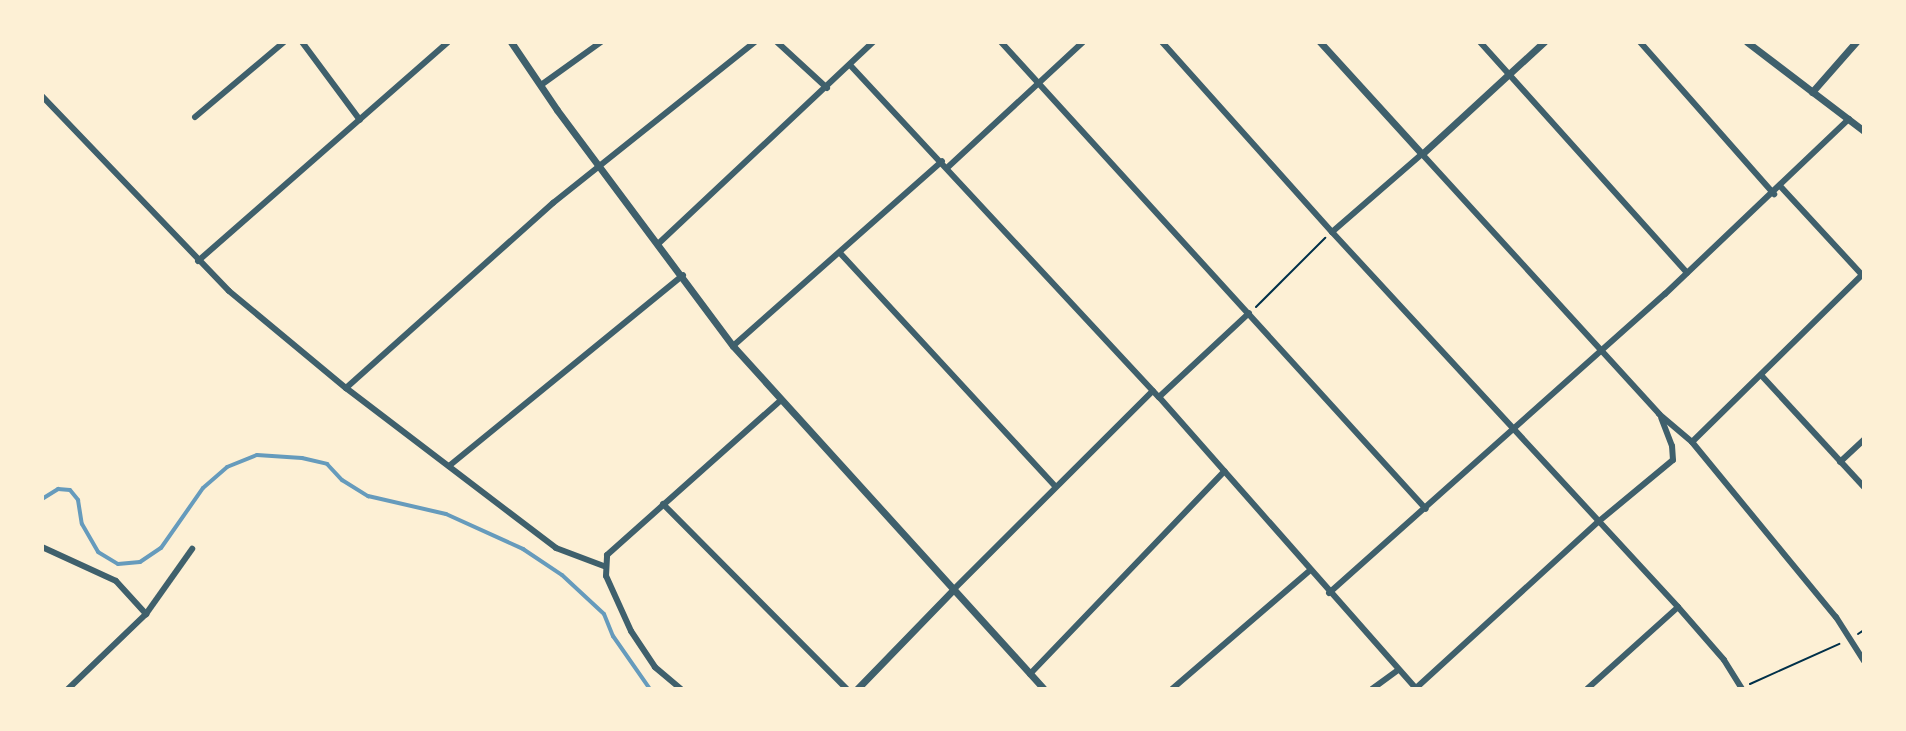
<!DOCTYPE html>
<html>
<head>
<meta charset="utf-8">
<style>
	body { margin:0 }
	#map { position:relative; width:1906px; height:731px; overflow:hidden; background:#fdf0d5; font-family:"PT Sans",sans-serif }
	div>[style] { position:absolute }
	.stream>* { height:4px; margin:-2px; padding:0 2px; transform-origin:2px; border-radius:2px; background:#669bbc }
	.path>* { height:2px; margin:-1px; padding:0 1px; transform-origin:1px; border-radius:1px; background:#003049 }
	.minor>* { height:6px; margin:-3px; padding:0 3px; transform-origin:3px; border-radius:3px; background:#3f606c }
	.tertiary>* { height:7px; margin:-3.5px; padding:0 3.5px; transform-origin:3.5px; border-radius:3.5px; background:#3f606c }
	span { translate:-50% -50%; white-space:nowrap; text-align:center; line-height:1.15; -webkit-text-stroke:7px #fdf0d5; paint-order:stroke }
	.frame { position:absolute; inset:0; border:44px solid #fdf0d5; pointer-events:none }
</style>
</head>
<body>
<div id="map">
	<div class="stream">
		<div style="left:42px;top:499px;width:19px;rotate:-32deg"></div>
		<div style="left:58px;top:489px;width:12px;rotate:5deg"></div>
		<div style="left:70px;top:490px;width:13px;rotate:51deg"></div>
		<div style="left:78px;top:500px;width:24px;rotate:81deg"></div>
		<div style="left:82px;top:524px;width:32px;rotate:60deg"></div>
		<div style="left:98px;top:552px;width:23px;rotate:31deg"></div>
		<div style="left:118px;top:564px;width:22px;rotate:-5deg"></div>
		<div style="left:140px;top:562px;width:25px;rotate:-34deg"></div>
		<div style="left:161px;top:548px;width:73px;rotate:-55deg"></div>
		<div style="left:203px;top:488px;width:32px;rotate:-41deg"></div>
		<div style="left:227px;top:467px;width:32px;rotate:-22deg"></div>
		<div style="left:257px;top:455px;width:45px;rotate:3.8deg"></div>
		<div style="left:302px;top:458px;width:26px;rotate:13deg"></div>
		<div style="left:327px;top:464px;width:22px;rotate:47deg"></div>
		<div style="left:342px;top:480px;width:31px;rotate:32deg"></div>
		<div style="left:368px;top:496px;width:80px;rotate:13deg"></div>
		<div style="left:446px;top:514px;width:85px;rotate:24.4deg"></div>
		<div style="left:523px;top:549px;width:47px;rotate:33.7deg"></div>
		<div style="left:562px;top:575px;width:57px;rotate:42.9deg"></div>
		<div style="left:604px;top:614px;width:24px;rotate:68deg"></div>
		<div style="left:613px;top:636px;width:65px;rotate:55.1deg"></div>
	</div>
	<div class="path">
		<div style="left:1256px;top:307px;width:98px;rotate:-45deg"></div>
		<div style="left:1858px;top:634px;width:7px;rotate:-34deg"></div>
		<div style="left:1750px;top:684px;width:98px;rotate:-24.2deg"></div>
	</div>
	<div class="minor">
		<div style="left:302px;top:42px;width:97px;rotate:53.4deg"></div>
		<div style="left:777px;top:42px;width:68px;rotate:42.6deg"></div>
		<div style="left:1001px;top:42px;width:631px;rotate:47.7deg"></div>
		<div style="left:1162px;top:42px;width:255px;rotate:48.2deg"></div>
		<div style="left:1332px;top:232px;width:510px;rotate:47.3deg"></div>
		<div style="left:1678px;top:607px;width:70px;rotate:49deg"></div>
		<div style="left:1724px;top:660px;width:34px;rotate:58deg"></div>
		<div style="left:1480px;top:42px;width:310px;rotate:48.1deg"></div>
		<div style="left:1640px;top:42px;width:203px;rotate:48.6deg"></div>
		<div style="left:850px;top:65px;width:454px;rotate:47.1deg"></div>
		<div style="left:1159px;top:397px;width:389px;rotate:48.6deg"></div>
		<div style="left:541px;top:85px;width:74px;rotate:-35.6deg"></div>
		<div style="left:42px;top:96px;width:270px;rotate:46.2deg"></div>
		<div style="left:229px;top:291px;width:152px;rotate:39.7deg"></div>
		<div style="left:346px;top:388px;width:264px;rotate:37.3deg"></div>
		<div style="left:556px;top:548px;width:51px;rotate:20.6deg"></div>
		<div style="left:195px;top:117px;width:116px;rotate:-40.1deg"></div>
		<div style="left:948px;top:167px;width:184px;rotate:-42.8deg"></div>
		<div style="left:1781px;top:187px;width:122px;rotate:47.3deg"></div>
		<div style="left:1332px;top:232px;width:119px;rotate:-40.9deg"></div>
		<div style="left:1422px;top:154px;width:352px;rotate:47.6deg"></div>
		<div style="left:1659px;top:414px;width:43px;rotate:40.3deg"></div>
		<div style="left:1692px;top:442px;width:227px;rotate:50.6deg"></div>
		<div style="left:1836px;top:617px;width:52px;rotate:57.5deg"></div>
		<div style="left:659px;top:243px;width:294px;rotate:-43.2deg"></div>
		<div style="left:840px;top:253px;width:317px;rotate:47.3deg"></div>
		<div style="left:198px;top:261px;width:332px;rotate:-41.2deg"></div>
		<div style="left:733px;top:346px;width:279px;rotate:-41.5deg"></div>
		<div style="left:1761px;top:375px;width:152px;rotate:47.4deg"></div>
		<div style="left:346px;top:388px;width:278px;rotate:-41.8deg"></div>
		<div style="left:553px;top:203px;width:258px;rotate:-38.6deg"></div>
		<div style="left:1159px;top:397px;width:123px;rotate:-43deg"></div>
		<div style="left:1692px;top:442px;width:238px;rotate:-44.5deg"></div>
		<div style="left:1840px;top:462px;width:33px;rotate:-43deg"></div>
		<div style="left:449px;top:466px;width:302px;rotate:-39.2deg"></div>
		<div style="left:663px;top:504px;width:261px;rotate:45.2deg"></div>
		<div style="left:42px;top:547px;width:81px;rotate:24.7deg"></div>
		<div style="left:116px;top:581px;width:45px;rotate:47.7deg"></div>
		<div style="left:953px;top:590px;width:282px;rotate:-44.9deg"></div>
		<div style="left:1329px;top:593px;width:450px;rotate:-41.7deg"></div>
		<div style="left:1665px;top:294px;width:254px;rotate:-43.6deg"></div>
		<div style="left:1030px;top:674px;width:281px;rotate:-46.2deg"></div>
		<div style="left:68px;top:689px;width:108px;rotate:-43.9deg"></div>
		<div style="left:146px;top:614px;width:80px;rotate:-54.7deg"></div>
		<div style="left:681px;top:689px;width:34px;rotate:-140deg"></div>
		<div style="left:655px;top:667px;width:43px;rotate:-123.7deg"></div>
		<div style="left:631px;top:631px;width:60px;rotate:-114.4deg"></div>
		<div style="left:606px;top:576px;width:21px;rotate:-87deg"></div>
		<div style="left:607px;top:555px;width:232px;rotate:-41.7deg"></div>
		<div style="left:1172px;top:689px;width:181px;rotate:-40.7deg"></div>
		<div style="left:1372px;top:689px;width:32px;rotate:-36deg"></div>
		<div style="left:1415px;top:689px;width:248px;rotate:-42.4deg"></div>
		<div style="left:1598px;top:522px;width:97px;rotate:-39.6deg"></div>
		<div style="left:1673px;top:460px;width:14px;rotate:-94deg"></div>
		<div style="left:1672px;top:446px;width:30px;rotate:-111deg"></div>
		<div style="left:1587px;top:689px;width:122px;rotate:-42deg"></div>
	</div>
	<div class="tertiary">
		<div style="left:511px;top:42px;width:82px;rotate:55.9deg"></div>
		<div style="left:557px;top:110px;width:294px;rotate:53.3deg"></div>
		<div style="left:733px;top:346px;width:463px;rotate:47.8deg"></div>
		<div style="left:1320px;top:42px;width:151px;rotate:47.7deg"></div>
		<div style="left:1422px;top:154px;width:166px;rotate:-42.6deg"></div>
		<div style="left:1747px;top:42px;width:147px;rotate:37.3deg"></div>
		<div style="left:1812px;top:92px;width:67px;rotate:-48.7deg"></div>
		<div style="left:857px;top:689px;width:138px;rotate:-45.9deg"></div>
	</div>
	<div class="frame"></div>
</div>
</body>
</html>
